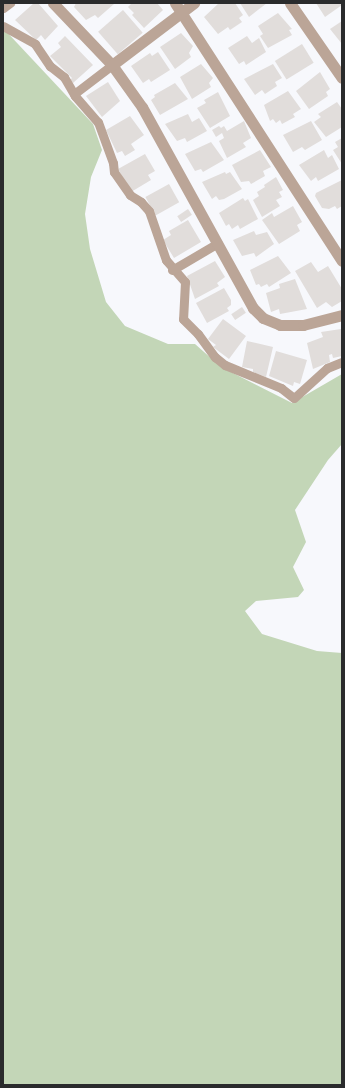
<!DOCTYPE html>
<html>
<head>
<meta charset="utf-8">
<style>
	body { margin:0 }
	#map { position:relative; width:345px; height:1088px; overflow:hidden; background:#f7f8fc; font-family:Lato,sans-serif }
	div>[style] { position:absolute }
	.green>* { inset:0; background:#c3d6b7 }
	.building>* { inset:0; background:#e1dddb; transform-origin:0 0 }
	.service>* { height:9px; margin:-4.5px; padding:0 4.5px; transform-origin:4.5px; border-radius:4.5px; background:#bba597 }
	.minor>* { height:11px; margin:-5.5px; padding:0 5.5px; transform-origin:5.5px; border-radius:5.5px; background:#bba597 }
	.tertiary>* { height:11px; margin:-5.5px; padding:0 5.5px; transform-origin:5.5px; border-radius:5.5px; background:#bba597 }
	span { translate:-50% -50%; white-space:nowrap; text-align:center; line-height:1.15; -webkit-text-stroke:4px #fff; paint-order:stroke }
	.frame { position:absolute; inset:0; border:4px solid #2a2b2c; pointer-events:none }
</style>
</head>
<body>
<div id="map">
	<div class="green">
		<div style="clip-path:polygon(3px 28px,93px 124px,102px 150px,91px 177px,85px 214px,90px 249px,106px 302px,125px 326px,168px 344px,195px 344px,221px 367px,292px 403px,342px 374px,342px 444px,328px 460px,295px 510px,306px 542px,293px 567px,304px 590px,298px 597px,256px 601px,245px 611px,262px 634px,317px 651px,342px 653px,342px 1085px,3px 1085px)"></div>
	</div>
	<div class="building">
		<div style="clip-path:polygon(34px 3px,38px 3px,58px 26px,45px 40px,41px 35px,36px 40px,15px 20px)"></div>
		<div style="clip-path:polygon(76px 3px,113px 3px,114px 4px,98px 18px,95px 15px,86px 20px,74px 7px)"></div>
		<div style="clip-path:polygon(132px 3px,157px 3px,163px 10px,144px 28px,132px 15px,134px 13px,128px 7px)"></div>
		<div style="clip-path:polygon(219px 3px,235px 3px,243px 15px,239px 18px,242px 22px,230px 30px,228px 27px,218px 34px,204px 17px)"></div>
		<div style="clip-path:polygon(240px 3px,267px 3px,249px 17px)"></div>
		<div style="clip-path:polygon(316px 3px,342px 3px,342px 5px,325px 17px)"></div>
		<div style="left:123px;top:10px;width:30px;height:33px;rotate:49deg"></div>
		<div style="clip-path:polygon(278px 13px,292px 29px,289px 30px,292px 35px,268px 48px,260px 36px,263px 34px,258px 26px)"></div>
		<div style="clip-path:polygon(342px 21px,342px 44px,330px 29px)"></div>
		<div style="clip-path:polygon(181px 33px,193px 46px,189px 53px,191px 57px,175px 69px,160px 47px)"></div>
		<div style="clip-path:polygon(65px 36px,93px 65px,73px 83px,70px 80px,72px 78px,50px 56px,61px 47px,58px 43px)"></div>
		<div style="clip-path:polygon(247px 36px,252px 43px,259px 38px,266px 52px,246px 65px,244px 61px,239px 64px,228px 48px)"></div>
		<div style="left:302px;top:44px;width:22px;height:32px;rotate:58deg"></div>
		<div style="clip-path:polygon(158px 52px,170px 70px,151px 82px,149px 79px,143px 83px,131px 66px,150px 53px,152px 56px)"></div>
		<div style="clip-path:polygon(201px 64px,213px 78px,209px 83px,211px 87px,192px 99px,180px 77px)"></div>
		<div style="clip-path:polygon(273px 64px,282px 78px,275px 82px,277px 86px,265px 94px,262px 90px,255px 95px,244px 79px)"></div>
		<div style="clip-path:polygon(320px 72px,330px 89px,326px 92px,328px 96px,309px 109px,296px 91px)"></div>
		<div style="clip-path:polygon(108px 82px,120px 101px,102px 117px,86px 96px)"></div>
		<div style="clip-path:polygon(175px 83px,188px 99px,160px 115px,151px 100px,155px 97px,154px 95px)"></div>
		<div style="clip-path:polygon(288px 91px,301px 109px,293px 114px,295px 117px,282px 124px,280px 120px,276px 123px,273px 119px,270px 121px,264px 105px)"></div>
		<div style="clip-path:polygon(218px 92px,230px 116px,210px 128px,197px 108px,206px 103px,204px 100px)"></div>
		<div style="clip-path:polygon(337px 102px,342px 109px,342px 127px,326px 137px,314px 122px,321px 117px,318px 114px)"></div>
		<div style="clip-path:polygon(188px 114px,192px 122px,199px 118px,207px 131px,187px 142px,185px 138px,177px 141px,165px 124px)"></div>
		<div style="clip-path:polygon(130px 116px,144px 135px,131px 144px,135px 150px,125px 156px,122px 151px,117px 153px,106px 130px)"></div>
		<div style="clip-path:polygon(244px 121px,251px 138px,243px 143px,246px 147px,227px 158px,219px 141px,224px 138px,222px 133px,216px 137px,212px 130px,219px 126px,221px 128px,224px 126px,227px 131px)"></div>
		<div style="clip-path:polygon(311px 121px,322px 140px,305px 150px,302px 147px,293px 152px,283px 135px)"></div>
		<div style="clip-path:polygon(342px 138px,342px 164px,333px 150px,338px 147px,335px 142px)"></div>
		<div style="clip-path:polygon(211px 142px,224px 160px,203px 172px,201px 169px,195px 171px,185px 154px)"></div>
		<div style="clip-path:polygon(260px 150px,271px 167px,263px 171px,265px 176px,251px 184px,249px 181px,241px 182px,232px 165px)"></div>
		<div style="clip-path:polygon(324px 150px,328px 158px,332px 155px,339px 169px,318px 181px,316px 177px,311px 181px,299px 165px)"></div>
		<div style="clip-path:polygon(145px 154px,155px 171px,148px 175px,151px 180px,131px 192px,118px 169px)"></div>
		<div style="clip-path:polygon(225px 172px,226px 174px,230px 172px,242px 189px,224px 199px,219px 200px,216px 196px,212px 199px,202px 182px)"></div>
		<div style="clip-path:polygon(276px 177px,283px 190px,279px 192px,282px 197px,276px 200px,280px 206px,262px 217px,253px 200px,259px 196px,257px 192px,265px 187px,264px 185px)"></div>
		<div style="clip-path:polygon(342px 180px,342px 206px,337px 209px,335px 206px,329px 209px,322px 208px,315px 196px,316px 193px)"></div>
		<div style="left:169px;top:184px;width:21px;height:27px;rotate:61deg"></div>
		<div style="clip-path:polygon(243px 198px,245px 201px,248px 199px,258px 219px,240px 229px,238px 225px,232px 229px,229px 224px,226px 226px,219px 213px)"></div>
		<div style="clip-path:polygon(293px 206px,302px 222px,297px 225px,300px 231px,279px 244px,262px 220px,272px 213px,274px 217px)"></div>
		<div style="left:188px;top:209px;width:7px;height:13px;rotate:56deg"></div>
		<div style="clip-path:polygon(188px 220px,201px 242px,174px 258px,163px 240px,171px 235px,169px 231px)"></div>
		<div style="clip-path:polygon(254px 231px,256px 235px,267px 232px,274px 244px,256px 257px,254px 253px,242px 256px,233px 240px)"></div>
		<div style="clip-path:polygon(278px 256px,291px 273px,269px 287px,267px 284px,261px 287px,259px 284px,256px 285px,250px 270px)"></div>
		<div style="clip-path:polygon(215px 261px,225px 277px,217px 283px,219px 286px,195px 299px,187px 276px)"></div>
		<div style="clip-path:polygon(311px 262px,318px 272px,328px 266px,342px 289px,342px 301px,332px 307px,326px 302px,317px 308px,295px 271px)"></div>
		<div style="clip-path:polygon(295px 279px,307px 309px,280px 314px,279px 309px,271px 312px,266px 293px,280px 288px,279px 284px)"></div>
		<div style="clip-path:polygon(224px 288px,231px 300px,231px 305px,227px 308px,229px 311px,207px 323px,196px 303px)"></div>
		<div style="left:242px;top:307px;width:7px;height:13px;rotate:56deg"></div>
		<div style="clip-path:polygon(223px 319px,246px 336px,229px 359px,213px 347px,216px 345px,208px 339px)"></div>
		<div style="clip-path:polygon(341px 329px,342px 356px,333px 358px,332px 354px,329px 355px,330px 362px,313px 369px,307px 343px,323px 337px,321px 332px)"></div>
		<div style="clip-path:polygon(247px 341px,273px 347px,266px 377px,253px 372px,253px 369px,242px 367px)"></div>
		<div style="clip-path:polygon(276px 351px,307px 360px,300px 384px,294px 382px,293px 386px,269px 376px)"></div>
	</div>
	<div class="service">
		<div style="left:3px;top:8px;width:9px;rotate:-36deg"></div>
		<div style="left:3px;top:26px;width:37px;rotate:29deg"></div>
		<div style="left:35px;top:44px;width:27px;rotate:56deg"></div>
		<div style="left:50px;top:66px;width:18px;rotate:38deg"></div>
		<div style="left:64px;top:77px;width:22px;rotate:60deg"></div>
		<div style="left:75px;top:96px;width:35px;rotate:49deg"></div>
		<div style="left:98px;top:122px;width:44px;rotate:69.9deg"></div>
		<div style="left:113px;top:163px;width:9px;rotate:84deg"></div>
		<div style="left:114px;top:172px;width:28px;rotate:55deg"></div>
		<div style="left:130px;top:195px;width:13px;rotate:32deg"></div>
		<div style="left:141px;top:202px;width:12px;rotate:48deg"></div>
		<div style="left:149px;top:211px;width:52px;rotate:70.9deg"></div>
		<div style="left:166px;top:260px;width:29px;rotate:49deg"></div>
		<div style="left:185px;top:282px;width:37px;rotate:93deg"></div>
		<div style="left:183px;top:319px;width:21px;rotate:45deg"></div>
		<div style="left:198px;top:334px;width:29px;rotate:54deg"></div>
		<div style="left:215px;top:357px;width:13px;rotate:39deg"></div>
		<div style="left:225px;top:365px;width:61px;rotate:22.3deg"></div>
		<div style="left:281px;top:388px;width:16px;rotate:38deg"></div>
		<div style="left:294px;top:398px;width:45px;rotate:-42.3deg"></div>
		<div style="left:327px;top:368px;width:16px;rotate:-22deg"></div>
		<div style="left:74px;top:94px;width:48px;rotate:-37.3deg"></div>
		<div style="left:172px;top:270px;width:53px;rotate:-30.4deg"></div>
	</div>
	<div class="minor">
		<div style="left:53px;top:3px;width:86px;rotate:46.4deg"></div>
		<div style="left:112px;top:65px;width:52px;rotate:54.5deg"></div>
		<div style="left:142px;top:107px;width:230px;rotate:61.1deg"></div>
		<div style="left:253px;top:308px;width:14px;rotate:45deg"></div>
		<div style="left:263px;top:318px;width:18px;rotate:22deg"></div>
		<div style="left:280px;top:325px;width:23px"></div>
		<div style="left:303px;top:325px;width:40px;rotate:-14.4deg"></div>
		<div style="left:175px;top:3px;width:307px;rotate:57.1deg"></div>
		<div style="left:112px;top:65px;width:103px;rotate:-37.1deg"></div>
	</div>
	<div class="tertiary">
		<div style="left:290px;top:3px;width:91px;rotate:55.3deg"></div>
	</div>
	<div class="frame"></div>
</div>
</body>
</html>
